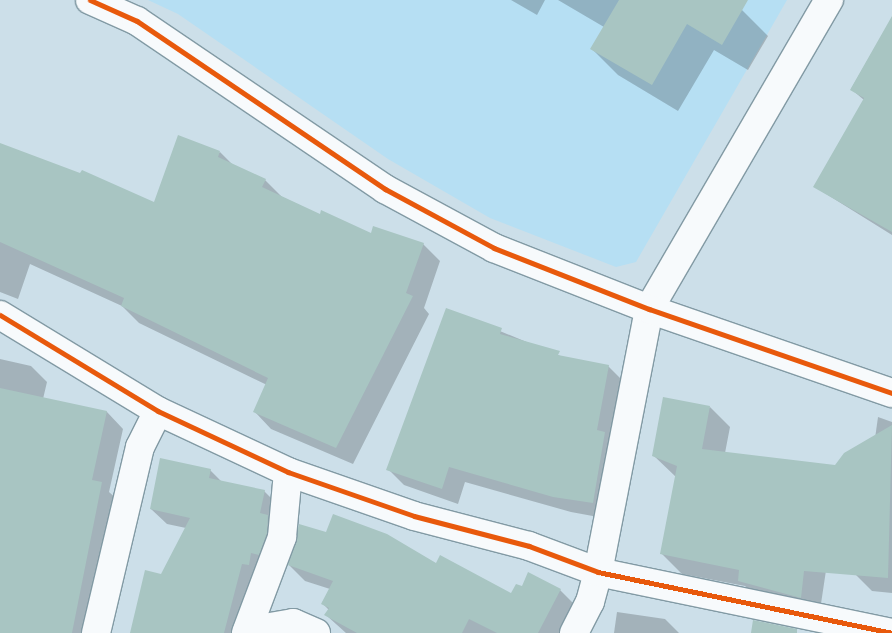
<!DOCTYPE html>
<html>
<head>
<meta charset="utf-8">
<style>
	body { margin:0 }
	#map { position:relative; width:892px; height:633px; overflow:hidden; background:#ccdfe9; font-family:"DejaVu Sans",sans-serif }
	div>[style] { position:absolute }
	.built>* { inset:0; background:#b6dff3 }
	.shadow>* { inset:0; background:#0003 }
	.building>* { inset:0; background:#a8c5c2 }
	.roads { filter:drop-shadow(1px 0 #829aa4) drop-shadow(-1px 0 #829aa4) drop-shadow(0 1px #829aa4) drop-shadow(0 -1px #829aa4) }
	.minor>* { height:28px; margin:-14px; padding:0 14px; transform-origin:14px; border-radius:14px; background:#f7fafc }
	.tertiary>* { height:28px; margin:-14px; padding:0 14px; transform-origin:14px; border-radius:14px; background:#f7fafc }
	.cycleway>* { height:5px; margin:-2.5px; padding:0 2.5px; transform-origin:2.5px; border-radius:2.5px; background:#e8590c }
	span { translate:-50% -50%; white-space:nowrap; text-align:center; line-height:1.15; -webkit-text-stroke:4px #c0e3f5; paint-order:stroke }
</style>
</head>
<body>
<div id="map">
	<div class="built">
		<div style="clip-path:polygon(148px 0,787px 0,636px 262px,616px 267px,490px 218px,388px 159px,178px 14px)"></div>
	</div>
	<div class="shadow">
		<div style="clip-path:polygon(511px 0,545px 0,537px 15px)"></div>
		<div style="clip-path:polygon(558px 0,743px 0,742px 10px,768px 36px,748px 70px,714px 50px,678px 111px,618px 75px,592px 49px,604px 27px)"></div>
		<div style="clip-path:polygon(892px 18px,892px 235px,815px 187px,864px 100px,851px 89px)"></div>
		<div style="clip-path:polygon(0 147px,155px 204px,220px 152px,233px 165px,265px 180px,282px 197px,320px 215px,372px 234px,423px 244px,440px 261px,424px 308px,429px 314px,353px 464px,271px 429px,255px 412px,267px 385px,139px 323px,122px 306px,30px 264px,18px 299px,0 292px)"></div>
		<div style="clip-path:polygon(447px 309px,565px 358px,608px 366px,624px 382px,609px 519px,571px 512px,465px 482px,458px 504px,404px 485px,388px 469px)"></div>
		<div style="clip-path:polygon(0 359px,31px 366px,47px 382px,43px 399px,107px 412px,123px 429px,109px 492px,118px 500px,90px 633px,0 633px)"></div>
		<div style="clip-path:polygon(710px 407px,730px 427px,725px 453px,839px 484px,819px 617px,760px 601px,745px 586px,682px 574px,662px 554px,676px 477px,653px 455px)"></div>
		<div style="clip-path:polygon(878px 417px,892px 422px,892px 593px,872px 591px,856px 575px)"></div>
		<div style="clip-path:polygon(210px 470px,222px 482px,264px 491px,280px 507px,243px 633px,136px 633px,186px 528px,167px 524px,151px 509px)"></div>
		<div style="clip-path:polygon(436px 564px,512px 594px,523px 588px,529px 574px,560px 590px,576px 606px,562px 633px,346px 633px,326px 615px,329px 610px,322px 603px,330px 589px,305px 581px,289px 565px)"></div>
		<div style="clip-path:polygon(617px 612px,665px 619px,679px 633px,614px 633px)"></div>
	</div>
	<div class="building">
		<div style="clip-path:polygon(619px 0,748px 0,722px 45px,687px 24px,652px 85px,590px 49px)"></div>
		<div style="clip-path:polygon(892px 16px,892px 232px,813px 187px,864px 98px,850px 90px)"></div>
		<div style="clip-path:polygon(178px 135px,220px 151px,218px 157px,266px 179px,262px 187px,320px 214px,321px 210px,371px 233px,373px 226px,424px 243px,406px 293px,413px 296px,336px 448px,253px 412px,268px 378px,121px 306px,124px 298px,0 242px,0 143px,80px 173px,82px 170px,154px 202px)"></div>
		<div style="clip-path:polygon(446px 308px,502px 328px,500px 334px,560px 351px,558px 355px,609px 365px,597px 430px,605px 432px,593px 503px,553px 497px,449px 467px,442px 489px,386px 470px)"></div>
		<div style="clip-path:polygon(0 388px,107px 411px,92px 480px,102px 482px,72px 633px,0 633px)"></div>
		<div style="clip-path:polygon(663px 397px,710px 406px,702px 449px,835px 465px,844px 453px,892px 425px,888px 578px,804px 571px,801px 598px,738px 581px,739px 570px,660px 554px,677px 466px,652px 456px)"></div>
		<div style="clip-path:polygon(160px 458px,211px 469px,209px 478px,265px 490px,260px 513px,268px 515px,267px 533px,259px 555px,251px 553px,249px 565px,242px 564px,224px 633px,130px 633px,145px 570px,161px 574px,190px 518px,150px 509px)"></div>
		<div style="clip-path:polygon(333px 514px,387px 534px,436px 563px,440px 555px,511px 593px,516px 584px,522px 586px,528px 572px,561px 589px,538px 633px,497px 633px,469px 619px,462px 633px,357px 633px,324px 615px,329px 608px,321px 604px,333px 581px,288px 565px,299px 524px,326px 532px)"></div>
		<div style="clip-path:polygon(753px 620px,797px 629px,797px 633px,751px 633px)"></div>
	</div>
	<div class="roads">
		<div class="minor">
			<div style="left:0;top:315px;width:185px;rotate:31.3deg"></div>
			<div style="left:158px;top:411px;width:144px;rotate:25.1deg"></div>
			<div style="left:288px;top:472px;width:133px;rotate:19.2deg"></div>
			<div style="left:414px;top:516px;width:119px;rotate:14.6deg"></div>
			<div style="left:529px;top:546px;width:74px;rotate:20.6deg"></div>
			<div style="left:598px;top:572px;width:300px;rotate:11.7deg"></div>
			<div style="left:247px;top:631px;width:47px;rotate:-9.9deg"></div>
			<div style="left:293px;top:623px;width:25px;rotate:23deg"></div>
			<div style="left:96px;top:633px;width:191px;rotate:-76.7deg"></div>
			<div style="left:140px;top:447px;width:40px;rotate:-63.4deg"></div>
			<div style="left:246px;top:633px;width:103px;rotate:-69.4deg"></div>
			<div style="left:282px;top:537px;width:65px;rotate:-84.7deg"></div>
			<div style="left:574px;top:633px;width:35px;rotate:-63deg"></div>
			<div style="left:590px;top:602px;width:31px;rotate:-75deg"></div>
			<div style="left:598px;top:572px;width:268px;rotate:-79deg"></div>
			<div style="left:649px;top:309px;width:358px;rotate:-59.8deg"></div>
		</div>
		<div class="tertiary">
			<div style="left:90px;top:0;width:51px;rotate:24.1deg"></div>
			<div style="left:137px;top:21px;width:300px;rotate:34.1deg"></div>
			<div style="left:385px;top:189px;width:124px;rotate:28.4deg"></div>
			<div style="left:494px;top:248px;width:167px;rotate:21.5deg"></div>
			<div style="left:649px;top:309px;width:257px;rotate:19.1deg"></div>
		</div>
	</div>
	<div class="cycleway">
		<div style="left:90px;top:0;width:51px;rotate:24.1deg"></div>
		<div style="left:137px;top:21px;width:300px;rotate:34.1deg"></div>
		<div style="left:385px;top:189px;width:124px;rotate:28.4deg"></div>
		<div style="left:494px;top:248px;width:167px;rotate:21.5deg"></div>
		<div style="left:649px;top:309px;width:257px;rotate:19.1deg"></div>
		<div style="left:0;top:315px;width:185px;rotate:31.3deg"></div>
		<div style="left:158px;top:411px;width:144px;rotate:25.1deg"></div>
		<div style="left:288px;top:472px;width:133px;rotate:19.2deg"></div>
		<div style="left:414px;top:516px;width:119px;rotate:14.6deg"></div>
		<div style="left:529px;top:546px;width:74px;rotate:20.6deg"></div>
		<div style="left:598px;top:572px;width:300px;rotate:11.7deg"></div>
	</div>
</div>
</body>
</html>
